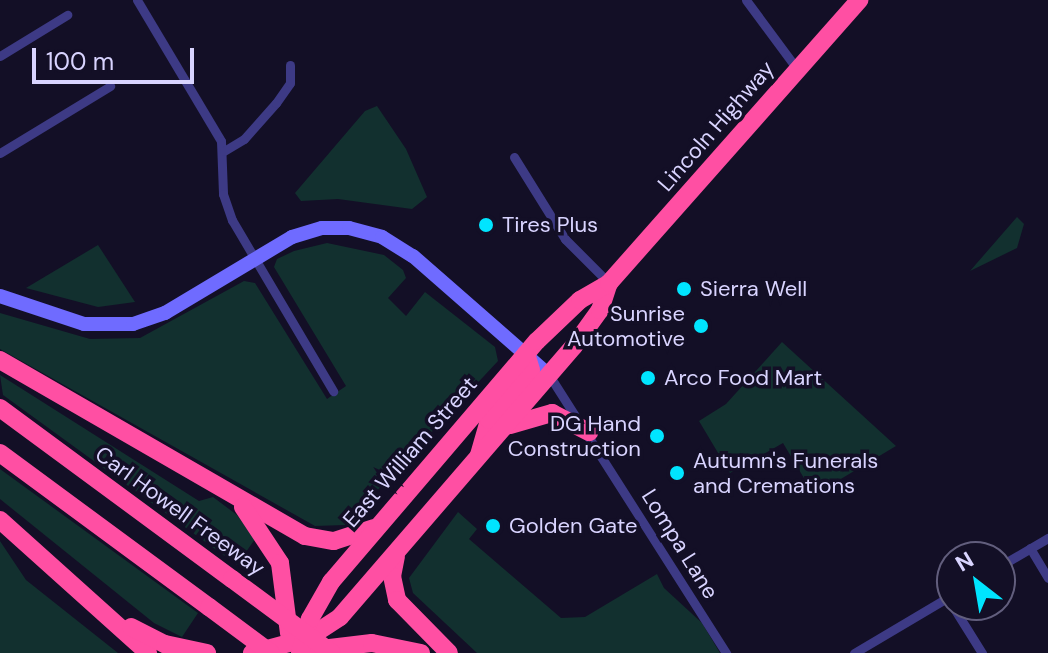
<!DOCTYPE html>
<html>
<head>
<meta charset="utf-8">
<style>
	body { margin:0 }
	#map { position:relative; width:1048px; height:653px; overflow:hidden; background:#130f26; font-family:"DM Sans",sans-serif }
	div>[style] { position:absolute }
	.green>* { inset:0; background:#12302f }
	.street>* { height:9px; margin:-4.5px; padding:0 4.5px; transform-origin:4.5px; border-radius:4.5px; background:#3d3a85 }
	.secondary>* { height:14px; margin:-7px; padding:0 7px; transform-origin:7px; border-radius:7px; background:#6f6bff }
	.highway>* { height:18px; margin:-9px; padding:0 9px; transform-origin:9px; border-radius:9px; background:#ff4fa3 }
	.highway-bridge>* { height:18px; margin:-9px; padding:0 9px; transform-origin:9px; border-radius:9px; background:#ff4fa3 }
	.dots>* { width:22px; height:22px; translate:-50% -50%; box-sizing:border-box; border:4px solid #130f26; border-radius:50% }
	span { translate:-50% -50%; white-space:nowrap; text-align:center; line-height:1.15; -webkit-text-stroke:7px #130f26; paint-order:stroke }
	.street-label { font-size:22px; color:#d9d4ff }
	.poi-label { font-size:22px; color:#d9d4ff }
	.left { translate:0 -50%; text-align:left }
	.right { translate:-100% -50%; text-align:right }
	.north { position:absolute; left:936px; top:541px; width:80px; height:80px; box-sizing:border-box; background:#130f26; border:2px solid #625e7d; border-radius:50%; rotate:329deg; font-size:22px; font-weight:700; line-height:32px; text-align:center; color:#d9d4ff }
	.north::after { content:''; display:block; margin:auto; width:28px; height:36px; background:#00e5ff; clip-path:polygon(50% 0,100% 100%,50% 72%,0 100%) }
	.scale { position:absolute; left:32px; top:48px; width:162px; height:36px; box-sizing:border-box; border:4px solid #d9d4ff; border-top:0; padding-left:10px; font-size:24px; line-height:28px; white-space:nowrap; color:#d9d4ff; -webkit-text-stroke:6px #130f26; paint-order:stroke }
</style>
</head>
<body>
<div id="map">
	<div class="green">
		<div style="clip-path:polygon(377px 106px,406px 149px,427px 197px,412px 209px,338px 199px,301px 201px,295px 193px,365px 111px)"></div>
		<div style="clip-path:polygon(1017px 217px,1024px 224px,1017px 248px,970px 271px)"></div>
		<div style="clip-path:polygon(327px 243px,384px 255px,403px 270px,406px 278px,388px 298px,406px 316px,425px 292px,495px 347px,498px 361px,345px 525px,315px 526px,0 349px,0 313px,90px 339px,140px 338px,244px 281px,255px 283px,327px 399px,346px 386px,274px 267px,277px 259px,294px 251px)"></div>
		<div style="clip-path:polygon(98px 245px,135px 302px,98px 307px,26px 288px)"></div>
		<div style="clip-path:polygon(782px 342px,896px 446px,814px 495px,783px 443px,730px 473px,699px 421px,726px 404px)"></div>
		<div style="clip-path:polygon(0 375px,199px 501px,213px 497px,237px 515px,255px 539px,237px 565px,3px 395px)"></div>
		<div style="clip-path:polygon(0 469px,198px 613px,182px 637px,154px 623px,0 499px)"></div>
		<div style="clip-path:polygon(458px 512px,477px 529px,469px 539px,561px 618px,585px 617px,657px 574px,664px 588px,702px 623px,720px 653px,477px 653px,413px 593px,409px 578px)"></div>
		<div style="clip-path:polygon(0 541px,26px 580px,118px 653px,0 653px)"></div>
	</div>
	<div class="street">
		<div style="left:137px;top:0;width:164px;rotate:59.2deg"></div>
		<div style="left:221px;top:141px;width:53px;rotate:87.8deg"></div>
		<div style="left:223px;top:194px;width:28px;rotate:71deg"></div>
		<div style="left:232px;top:220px;width:199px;rotate:59.4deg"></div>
		<div style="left:746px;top:0;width:86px;rotate:53.5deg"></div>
		<div style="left:0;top:56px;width:79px;rotate:-31.5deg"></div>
		<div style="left:224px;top:151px;width:23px;rotate:-31deg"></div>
		<div style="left:244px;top:139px;width:48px;rotate:-48.4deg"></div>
		<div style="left:276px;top:103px;width:24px;rotate:-55deg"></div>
		<div style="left:290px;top:83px;width:18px;rotate:-90deg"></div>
		<div style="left:0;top:153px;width:129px;rotate:-31.3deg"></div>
		<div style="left:514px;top:157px;width:97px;rotate:58.1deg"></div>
		<div style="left:565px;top:239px;width:62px;rotate:45deg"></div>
		<div style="left:549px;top:375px;width:330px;rotate:57.5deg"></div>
		<div style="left:1030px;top:548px;width:35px;rotate:59deg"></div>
		<div style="left:1000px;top:566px;width:56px;rotate:-30.3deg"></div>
		<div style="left:952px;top:605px;width:57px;rotate:58deg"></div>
		<div style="left:854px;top:653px;width:114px;rotate:-30.6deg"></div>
	</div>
	<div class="secondary">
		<div style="left:0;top:296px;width:89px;rotate:18.4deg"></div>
		<div style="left:84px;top:324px;width:49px"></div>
		<div style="left:133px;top:324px;width:34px;rotate:-19deg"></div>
		<div style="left:165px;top:313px;width:148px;rotate:-30.9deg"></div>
		<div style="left:292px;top:237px;width:31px;rotate:-17deg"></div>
		<div style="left:322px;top:228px;width:27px"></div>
		<div style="left:349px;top:228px;width:34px;rotate:15deg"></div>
		<div style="left:382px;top:237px;width:36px;rotate:32deg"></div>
		<div style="left:413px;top:256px;width:181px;rotate:41.2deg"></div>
	</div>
	<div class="highway">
		<div style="left:0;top:360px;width:352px;rotate:30deg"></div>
		<div style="left:305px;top:536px;width:29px;rotate:10deg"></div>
		<div style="left:334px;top:541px;width:42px;rotate:-18deg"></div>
		<div style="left:0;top:408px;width:288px;rotate:36.4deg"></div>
		<div style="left:510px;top:425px;width:44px;rotate:-15.9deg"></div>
		<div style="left:552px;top:413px;width:42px;rotate:27.2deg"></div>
		<div style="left:0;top:453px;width:260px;rotate:36.4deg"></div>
		<div style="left:479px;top:455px;width:36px;rotate:-74deg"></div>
		<div style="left:489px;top:420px;width:65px;rotate:-50deg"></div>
		<div style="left:531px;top:370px;width:17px;rotate:-107deg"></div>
		<div style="left:243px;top:507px;width:67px;rotate:56.5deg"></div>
		<div style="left:280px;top:563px;width:71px;rotate:82.7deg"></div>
		<div style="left:0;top:520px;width:199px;rotate:41.9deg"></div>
		<div style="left:396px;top:556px;width:20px;rotate:101deg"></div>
		<div style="left:392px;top:576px;width:25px;rotate:78deg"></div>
		<div style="left:397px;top:600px;width:74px;rotate:45.5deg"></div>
		<div style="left:131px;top:627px;width:38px;rotate:27deg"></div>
		<div style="left:165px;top:644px;width:43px;rotate:12.1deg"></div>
		<div style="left:313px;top:650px;width:59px;rotate:-6.8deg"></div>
		<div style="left:372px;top:643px;width:50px;rotate:11.5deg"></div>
		<div style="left:252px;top:653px;width:58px;rotate:-15deg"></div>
		<div style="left:308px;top:638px;width:38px;rotate:-33deg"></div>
		<div style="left:340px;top:617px;width:358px;rotate:-49.2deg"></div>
		<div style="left:574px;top:346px;width:44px;rotate:-54.2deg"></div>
		<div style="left:600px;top:310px;width:28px;rotate:-72deg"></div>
		<div style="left:300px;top:653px;width:35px;rotate:-74deg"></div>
		<div style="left:310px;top:619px;width:43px;rotate:-60.4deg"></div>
		<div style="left:331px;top:582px;width:317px;rotate:-49.5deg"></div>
		<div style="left:537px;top:341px;width:59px;rotate:-43.6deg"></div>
		<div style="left:580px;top:300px;width:34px;rotate:-30deg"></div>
		<div style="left:609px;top:283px;width:378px;rotate:-48.5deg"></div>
	</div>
	<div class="highway-bridge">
		<div style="left:232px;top:579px;width:124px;rotate:36.5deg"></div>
		<div style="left:209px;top:607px;width:77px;rotate:36.6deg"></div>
	</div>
	<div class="dots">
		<div style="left:486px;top:225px;background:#00e5ff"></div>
		<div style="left:684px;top:289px;background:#00e5ff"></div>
		<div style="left:701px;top:326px;background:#00e5ff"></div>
		<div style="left:648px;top:378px;background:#00e5ff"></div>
		<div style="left:657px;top:436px;background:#00e5ff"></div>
		<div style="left:677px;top:473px;background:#00e5ff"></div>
		<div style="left:493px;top:526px;background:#00e5ff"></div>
	</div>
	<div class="street-label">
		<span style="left:716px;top:126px;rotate:-49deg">Lincoln Highway</span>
		<span style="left:410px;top:452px;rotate:-49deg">East William Street</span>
		<span style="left:180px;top:511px;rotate:36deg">Carl Howell Freeway</span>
		<span style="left:680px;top:544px;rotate:58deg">Lompa Lane</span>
	</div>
	<div class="poi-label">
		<span class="left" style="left:502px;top:225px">Tires Plus</span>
		<span class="left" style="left:700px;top:289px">Sierra Well</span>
		<span class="right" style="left:685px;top:326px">Sunrise<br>Automotive</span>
		<span class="left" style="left:664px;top:378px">Arco Food Mart</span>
		<span class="right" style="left:641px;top:436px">DG Hand<br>Construction</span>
		<span class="left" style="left:693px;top:473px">Autumn's Funerals<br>and Cremations</span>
		<span class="left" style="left:509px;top:526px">Golden Gate</span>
	</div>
	<div class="north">N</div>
	<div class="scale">100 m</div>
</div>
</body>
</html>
